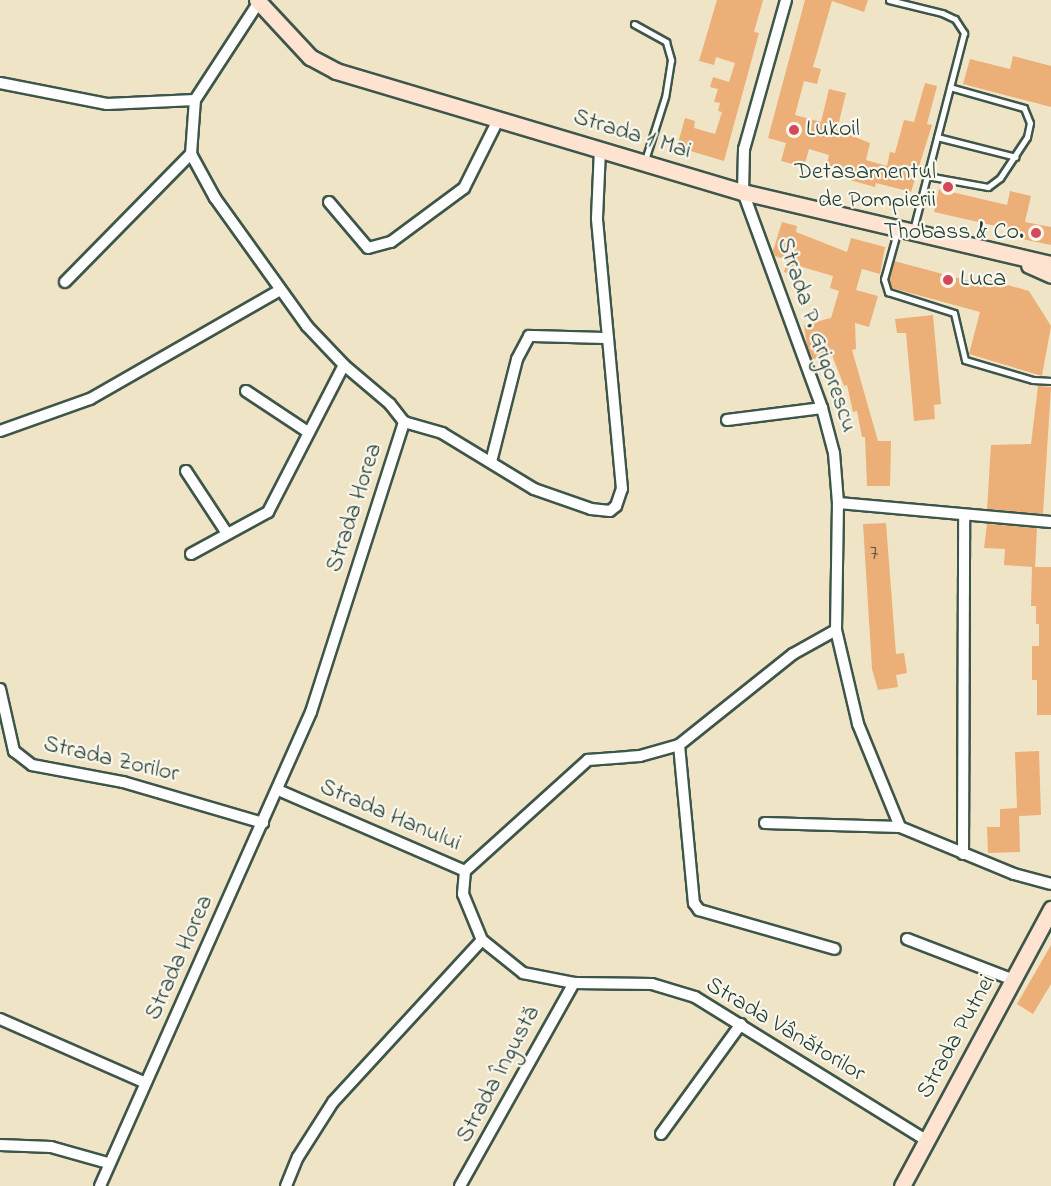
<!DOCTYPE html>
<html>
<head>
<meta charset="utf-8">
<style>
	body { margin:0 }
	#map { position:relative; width:1051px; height:1186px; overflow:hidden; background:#f0e4c6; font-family:"Indie Flower",sans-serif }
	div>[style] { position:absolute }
	.building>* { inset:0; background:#ecaf78 }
	.roads { filter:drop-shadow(2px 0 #3e564a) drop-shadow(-2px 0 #3e564a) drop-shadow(0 2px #3e564a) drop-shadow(0 -2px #3e564a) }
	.service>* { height:5px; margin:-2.5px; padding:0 2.5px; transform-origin:2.5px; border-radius:2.5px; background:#fff }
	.minor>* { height:10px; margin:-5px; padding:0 5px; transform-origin:5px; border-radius:5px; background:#fff }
	.secondary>* { height:15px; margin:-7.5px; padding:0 7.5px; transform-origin:7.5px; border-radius:7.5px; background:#fee3d1 }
	.dots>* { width:16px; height:16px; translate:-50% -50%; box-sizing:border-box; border:3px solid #fbf7ec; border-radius:50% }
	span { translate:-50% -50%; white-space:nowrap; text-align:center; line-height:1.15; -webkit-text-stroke:4.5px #fbf7ec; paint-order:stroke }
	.number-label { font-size:21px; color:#525a45 }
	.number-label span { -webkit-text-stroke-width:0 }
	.poi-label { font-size:24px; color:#1f3d34 }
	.left { translate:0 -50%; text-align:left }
	.right { translate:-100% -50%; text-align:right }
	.street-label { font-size:24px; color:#1f3d34 }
</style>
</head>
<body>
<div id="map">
	<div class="building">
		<div style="clip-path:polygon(717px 0,763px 0,754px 32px,759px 33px,724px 161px,677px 147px,685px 118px,695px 121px,694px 128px,715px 134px,722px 112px,718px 111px,720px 103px,714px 102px,718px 89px,710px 87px,713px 77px,729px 82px,735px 63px,716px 57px,714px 65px,699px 61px)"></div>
		<div style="clip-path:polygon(805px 0,868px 0,864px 12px,832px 1px,813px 67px,821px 69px,817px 84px,804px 81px,795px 115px,821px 122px,829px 89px,846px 93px,837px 130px,870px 143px,866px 160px,887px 166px,890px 152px,895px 153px,904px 120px,914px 122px,925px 83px,937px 86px,927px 124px,932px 125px,911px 192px,876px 183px,875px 187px,824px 173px,829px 155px,809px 149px,804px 167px,781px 161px,786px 143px,768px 138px)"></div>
		<div style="clip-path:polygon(1013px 56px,1051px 66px,1051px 107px,963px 84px,970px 59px,1010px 69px)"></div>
		<div style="clip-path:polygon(939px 189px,1007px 205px,1010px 191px,1031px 196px,1025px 222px,1051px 227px,1051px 245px,1022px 239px,1023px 232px,934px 212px)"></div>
		<div style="clip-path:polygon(782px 222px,797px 226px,796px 232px,847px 252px,851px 238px,885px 247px,880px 274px,862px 269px,856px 290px,878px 296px,869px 327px,855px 323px,856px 349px,852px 350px,878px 441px,891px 441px,890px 486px,867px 486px,865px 437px,862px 437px,857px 411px,853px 412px,847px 385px,844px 386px,832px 355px,812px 359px,807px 346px,804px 325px,831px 318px,839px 291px,830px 288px,833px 276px,799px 266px,796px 276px,784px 272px,787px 260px,775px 256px,773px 251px)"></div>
		<div style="clip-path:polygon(894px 261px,988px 286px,990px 280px,1029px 291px,1051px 326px,1042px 376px,969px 354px,980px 312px,892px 288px,889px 279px)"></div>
		<div style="clip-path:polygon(933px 315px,941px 404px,934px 405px,935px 419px,914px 421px,906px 333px,897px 333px,895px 319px)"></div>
		<div style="clip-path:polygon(1038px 386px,1051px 387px,1043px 514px,987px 509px,991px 445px,1031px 444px)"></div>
		<div style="clip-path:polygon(886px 523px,896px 654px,904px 653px,907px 673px,896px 675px,898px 687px,878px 690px,872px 669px,863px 524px)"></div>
		<div style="clip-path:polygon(987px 524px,1037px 528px,1035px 567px,1051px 567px,1051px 715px,1037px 715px,1037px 680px,1032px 680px,1032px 646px,1039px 646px,1039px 624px,1036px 624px,1036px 606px,1031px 606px,1032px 567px,1004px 565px,1005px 549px,984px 548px)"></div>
		<div style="clip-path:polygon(1039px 751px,1041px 815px,1019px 816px,1020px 852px,988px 853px,987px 827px,1000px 827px,1000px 809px,1017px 808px,1015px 752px)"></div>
		<div style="clip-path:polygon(1051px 945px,1051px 984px,1033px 1014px,1017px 1004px)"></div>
	</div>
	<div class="roads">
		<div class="service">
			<div style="left:889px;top:0;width:55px;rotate:13.8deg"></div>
			<div style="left:942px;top:13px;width:14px;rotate:25deg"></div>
			<div style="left:955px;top:19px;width:17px;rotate:57deg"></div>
			<div style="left:964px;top:33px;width:203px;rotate:104.5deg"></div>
			<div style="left:634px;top:24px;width:37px;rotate:29deg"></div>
			<div style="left:666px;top:42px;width:19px;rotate:74deg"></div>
			<div style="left:671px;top:60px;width:37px;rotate:99deg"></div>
			<div style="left:665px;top:97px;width:66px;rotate:107.6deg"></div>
			<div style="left:937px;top:137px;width:81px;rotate:14.2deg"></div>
			<div style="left:927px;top:176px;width:62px;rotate:10.2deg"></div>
			<div style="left:988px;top:187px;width:15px;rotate:-37deg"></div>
			<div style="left:1000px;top:178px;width:49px;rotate:-56.6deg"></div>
			<div style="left:1027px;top:137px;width:14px;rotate:-78deg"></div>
			<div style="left:1030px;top:123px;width:16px;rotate:-112deg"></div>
			<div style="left:1024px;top:108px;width:77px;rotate:-164.2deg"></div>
			<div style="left:898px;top:229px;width:52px;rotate:105.6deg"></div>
			<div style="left:884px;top:279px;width:14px;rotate:73deg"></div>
			<div style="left:888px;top:292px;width:69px;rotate:17.7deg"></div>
			<div style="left:954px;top:313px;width:48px;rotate:76.8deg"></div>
			<div style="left:965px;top:360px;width:71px;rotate:16.4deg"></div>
			<div style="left:1033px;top:380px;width:18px;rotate:3deg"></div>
		</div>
		<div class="minor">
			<div style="left:786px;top:0;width:155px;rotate:105.7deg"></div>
			<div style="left:744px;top:149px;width:43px;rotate:91.3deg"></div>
			<div style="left:743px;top:192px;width:230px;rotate:69.9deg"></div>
			<div style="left:822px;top:408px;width:47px;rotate:75.1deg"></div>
			<div style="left:834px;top:453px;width:50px;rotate:85.4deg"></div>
			<div style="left:838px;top:503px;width:127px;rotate:90.9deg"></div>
			<div style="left:836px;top:630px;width:97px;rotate:76.8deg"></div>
			<div style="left:858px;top:724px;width:111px;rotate:67.8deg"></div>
			<div style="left:900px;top:827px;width:123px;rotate:22.4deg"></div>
			<div style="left:1014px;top:874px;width:38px;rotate:15deg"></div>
			<div style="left:0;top:83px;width:109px;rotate:11.1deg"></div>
			<div style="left:107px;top:104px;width:88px;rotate:-2.6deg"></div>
			<div style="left:329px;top:202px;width:60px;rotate:49.7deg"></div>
			<div style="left:368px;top:248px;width:24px;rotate:-15deg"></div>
			<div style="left:391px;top:242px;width:91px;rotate:-36.5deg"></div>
			<div style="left:464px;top:188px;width:78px;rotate:-63.4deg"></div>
			<div style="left:65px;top:282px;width:180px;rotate:-45.5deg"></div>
			<div style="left:246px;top:391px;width:74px;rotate:33.5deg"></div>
			<div style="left:727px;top:420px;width:96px;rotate:-7.2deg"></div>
			<div style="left:404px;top:422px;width:40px;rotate:16deg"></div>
			<div style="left:442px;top:433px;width:108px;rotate:31.3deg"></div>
			<div style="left:534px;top:489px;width:60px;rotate:19.3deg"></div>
			<div style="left:591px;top:509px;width:19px;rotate:6deg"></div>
			<div style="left:610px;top:511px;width:8px;rotate:-40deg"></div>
			<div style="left:616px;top:506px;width:18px;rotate:-71deg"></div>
			<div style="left:622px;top:489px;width:272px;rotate:-95.3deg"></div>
			<div style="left:597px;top:218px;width:70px;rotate:-87.5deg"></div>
			<div style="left:0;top:431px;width:96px;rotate:-19.6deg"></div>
			<div style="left:90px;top:399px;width:219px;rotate:-29.8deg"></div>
			<div style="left:491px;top:462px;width:106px;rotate:-75.8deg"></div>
			<div style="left:517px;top:359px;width:26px;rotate:-62deg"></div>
			<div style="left:529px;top:336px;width:79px;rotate:1.5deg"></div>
			<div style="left:186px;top:471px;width:73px;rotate:56.7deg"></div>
			<div style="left:838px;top:503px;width:214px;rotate:5.1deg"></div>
			<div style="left:191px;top:554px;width:88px;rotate:-28.6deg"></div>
			<div style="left:268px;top:512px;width:165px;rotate:-62.7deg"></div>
			<div style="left:0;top:689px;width:64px;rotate:77.3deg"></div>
			<div style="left:14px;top:751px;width:23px;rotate:38deg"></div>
			<div style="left:32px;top:765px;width:93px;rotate:10.6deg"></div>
			<div style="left:123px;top:782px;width:146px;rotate:16.3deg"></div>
			<div style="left:679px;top:745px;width:159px;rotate:84.6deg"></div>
			<div style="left:694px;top:903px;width:9px;rotate:54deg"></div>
			<div style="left:699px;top:910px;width:141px;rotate:16deg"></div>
			<div style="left:278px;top:790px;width:204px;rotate:23.4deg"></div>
			<div style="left:465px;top:871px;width:166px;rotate:-42.1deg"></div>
			<div style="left:588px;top:760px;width:52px;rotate:-4.4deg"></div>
			<div style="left:640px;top:756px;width:41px;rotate:-15.8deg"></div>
			<div style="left:679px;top:745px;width:146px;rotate:-38.6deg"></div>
			<div style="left:793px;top:654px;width:49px;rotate:-29.2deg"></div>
			<div style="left:765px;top:823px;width:135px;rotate:1.7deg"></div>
			<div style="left:963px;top:854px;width:339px;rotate:-89.8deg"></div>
			<div style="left:465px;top:871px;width:23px;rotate:95deg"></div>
			<div style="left:463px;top:894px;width:50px;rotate:67.6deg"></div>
			<div style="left:482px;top:940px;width:53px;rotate:38.8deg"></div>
			<div style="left:523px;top:973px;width:52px;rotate:11.1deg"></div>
			<div style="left:574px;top:983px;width:78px;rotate:0.7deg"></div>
			<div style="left:652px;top:984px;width:45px;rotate:16.8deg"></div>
			<div style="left:695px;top:997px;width:272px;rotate:31.8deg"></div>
			<div style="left:907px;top:939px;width:115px;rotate:21deg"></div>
			<div style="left:0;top:1019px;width:159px;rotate:23.7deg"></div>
			<div style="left:661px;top:1134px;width:136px;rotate:-54deg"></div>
			<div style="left:0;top:1145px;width:51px;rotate:2.2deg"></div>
			<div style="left:51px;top:1147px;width:59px;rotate:15.7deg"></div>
			<div style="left:100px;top:1186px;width:519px;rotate:-66deg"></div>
			<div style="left:311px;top:712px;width:305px;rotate:-72.2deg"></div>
			<div style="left:404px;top:422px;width:23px;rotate:-128deg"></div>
			<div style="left:390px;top:404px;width:60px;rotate:-139.7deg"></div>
			<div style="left:344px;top:365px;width:54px;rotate:-133.5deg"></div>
			<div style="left:307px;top:326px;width:158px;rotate:-125.7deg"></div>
			<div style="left:215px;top:198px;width:50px;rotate:-118.6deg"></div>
			<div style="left:191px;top:154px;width:54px;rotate:-85.8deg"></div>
			<div style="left:195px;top:100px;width:117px;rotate:-56.9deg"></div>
			<div style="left:286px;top:1186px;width:31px;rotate:-68deg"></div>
			<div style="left:298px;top:1157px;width:65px;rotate:-57.5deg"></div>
			<div style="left:333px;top:1102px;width:220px;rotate:-47.4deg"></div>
			<div style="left:460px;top:1186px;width:233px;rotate:-60.7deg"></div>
		</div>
		<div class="secondary">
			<div style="left:257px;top:0;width:78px;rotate:47.1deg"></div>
			<div style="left:310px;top:57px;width:30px;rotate:28deg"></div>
			<div style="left:336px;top:71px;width:425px;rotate:16.6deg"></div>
			<div style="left:743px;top:192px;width:316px;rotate:13.2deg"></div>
			<div style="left:1029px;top:265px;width:24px;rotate:24deg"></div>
			<div style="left:902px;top:1186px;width:315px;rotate:-61.7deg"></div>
		</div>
	</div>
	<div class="dots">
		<div style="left:794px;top:130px;background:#d1495b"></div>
		<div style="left:948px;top:187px;background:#d1495b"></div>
		<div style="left:1036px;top:233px;background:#d1495b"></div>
		<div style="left:948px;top:280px;background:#d1495b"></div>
	</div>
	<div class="number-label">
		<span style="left:874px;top:554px">7</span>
	</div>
	<div class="poi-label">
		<span class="left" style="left:806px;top:130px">Lukoil</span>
		<span class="right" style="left:936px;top:187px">Detasamentul<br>de Pompierii</span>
		<span class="right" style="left:1024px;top:233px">Thobass &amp; Co.</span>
		<span class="left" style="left:960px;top:280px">Luca</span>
	</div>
	<div class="street-label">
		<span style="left:632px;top:135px;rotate:17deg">Strada 1 Mai</span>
		<span style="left:816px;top:335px;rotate:71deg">Strada P. Grigorescu</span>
		<span style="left:355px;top:508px;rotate:-72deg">Strada Horea</span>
		<span style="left:111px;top:760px;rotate:13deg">Strada Zorilor</span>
		<span style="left:390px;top:816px;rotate:23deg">Strada Hanului</span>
		<span style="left:180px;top:958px;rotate:-66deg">Strada Horea</span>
		<span style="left:785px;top:1030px;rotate:31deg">Strada Vânătorilor</span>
		<span style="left:957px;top:1037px;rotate:-61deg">Strada Putnei</span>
		<span style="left:499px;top:1075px;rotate:-62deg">Strada Îngustă</span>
	</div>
</div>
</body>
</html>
